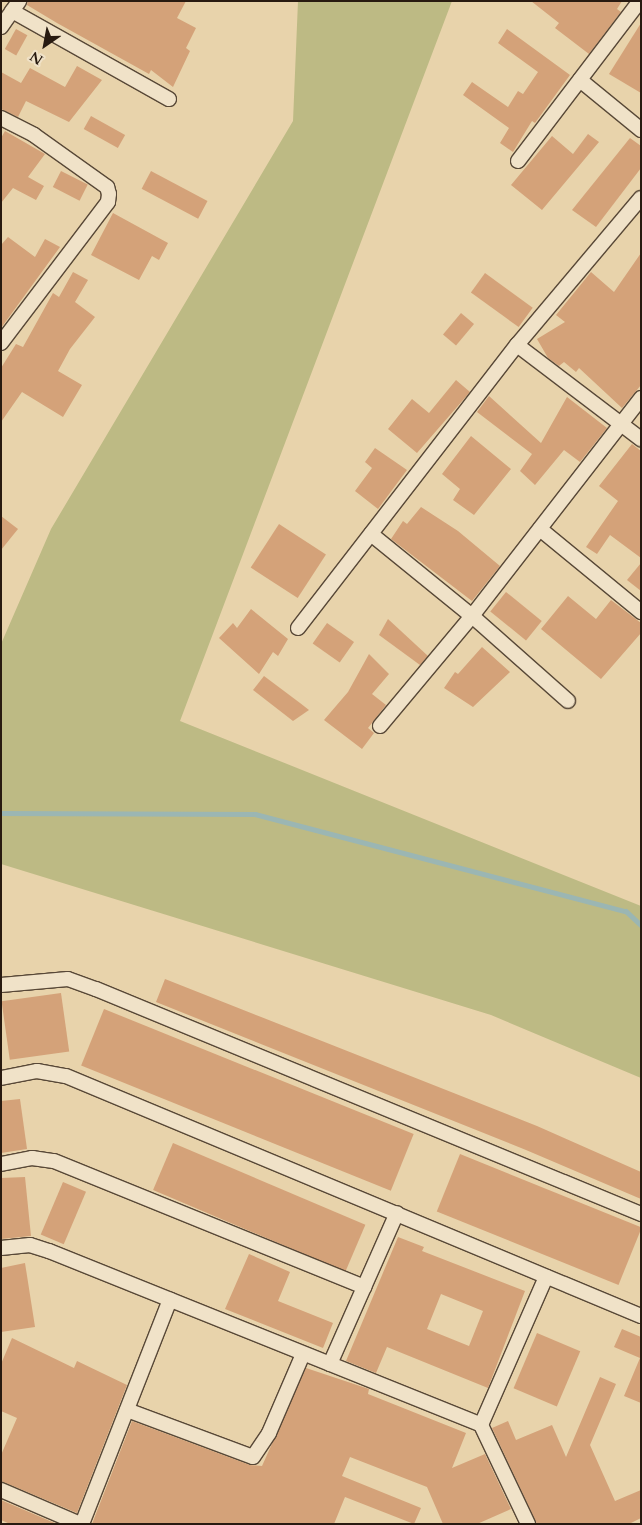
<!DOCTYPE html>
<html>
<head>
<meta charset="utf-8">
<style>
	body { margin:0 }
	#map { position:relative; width:642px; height:1525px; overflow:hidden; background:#e8d3ab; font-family:Cardo,serif }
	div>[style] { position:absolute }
	.green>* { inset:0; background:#bdba84 }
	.stream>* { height:4.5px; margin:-2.25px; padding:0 2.25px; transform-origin:2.25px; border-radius:2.25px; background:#9bb6b3 }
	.building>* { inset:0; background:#d4a279; transform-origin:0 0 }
	.roads { filter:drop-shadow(1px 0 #584837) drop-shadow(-1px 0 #584837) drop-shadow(0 1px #584837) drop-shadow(0 -1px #584837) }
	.minor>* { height:14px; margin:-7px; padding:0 7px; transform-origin:7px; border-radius:7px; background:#f0e2c8 }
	span { translate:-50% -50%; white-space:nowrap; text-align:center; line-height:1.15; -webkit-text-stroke:4px #f0e2c8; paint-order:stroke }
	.frame { position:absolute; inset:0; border:2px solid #281a10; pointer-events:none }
	.north { position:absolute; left:20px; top:20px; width:50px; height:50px; -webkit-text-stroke:4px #f0e2c8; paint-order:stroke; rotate:213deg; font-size:14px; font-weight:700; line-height:20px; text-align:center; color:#281a10 }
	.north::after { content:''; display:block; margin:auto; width:18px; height:22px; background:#281a10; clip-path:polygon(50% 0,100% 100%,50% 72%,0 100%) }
</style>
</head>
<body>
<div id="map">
	<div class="green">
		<div style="clip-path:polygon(298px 1px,452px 1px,180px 721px,641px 906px,641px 1078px,491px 1015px,1px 864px,1px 644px,51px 529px,293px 121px)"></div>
	</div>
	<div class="stream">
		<div style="left:1px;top:813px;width:254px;rotate:0.2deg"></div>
		<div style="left:255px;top:814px;width:383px;rotate:14.7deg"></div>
		<div style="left:626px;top:911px;width:21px;rotate:43deg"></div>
	</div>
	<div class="building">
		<div style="clip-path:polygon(28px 1px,186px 1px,177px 18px,196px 28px,186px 48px,190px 51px,173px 87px,151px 70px,149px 74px,57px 23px,27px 5px)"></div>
		<div style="clip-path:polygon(531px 1px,622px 1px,617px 9px,621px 12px,589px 54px,555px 28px,559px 23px)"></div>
		<div style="clip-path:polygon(641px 23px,641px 93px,609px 74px)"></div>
		<div style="left:16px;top:29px;width:13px;height:23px;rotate:29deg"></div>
		<div style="clip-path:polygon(507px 29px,570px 75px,535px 123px,532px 121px,513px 152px,500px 143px,509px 128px,463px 95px,472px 82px,508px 107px,518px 91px,523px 94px,538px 72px,498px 43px)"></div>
		<div style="clip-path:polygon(77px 66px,102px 80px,69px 122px,26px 101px,18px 117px,1px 109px,1px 72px,21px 83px,30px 68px,65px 87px)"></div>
		<div style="left:91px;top:116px;width:39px;height:15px;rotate:29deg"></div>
		<div style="clip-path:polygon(5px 131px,45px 154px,28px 177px,44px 186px,36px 200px,13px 188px,1px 203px,1px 138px)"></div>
		<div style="clip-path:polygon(588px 134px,599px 142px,542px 210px,511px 185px,552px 136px,573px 154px)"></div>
		<div style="clip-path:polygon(630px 138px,641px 146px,641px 168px,596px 227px,572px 210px)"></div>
		<div style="left:61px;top:171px;width:30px;height:18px;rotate:27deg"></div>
		<div style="left:151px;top:171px;width:64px;height:20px;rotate:28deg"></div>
		<div style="clip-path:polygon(113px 213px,168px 243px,159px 260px,152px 256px,139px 280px,91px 255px)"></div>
		<div style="clip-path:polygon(8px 237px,35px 257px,45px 239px,60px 247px,1px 328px,1px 245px)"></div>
		<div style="clip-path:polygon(641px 253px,641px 385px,622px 408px,579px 368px,576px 372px,564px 362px,559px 366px,548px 358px,537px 339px,565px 322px,556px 315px,591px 272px,614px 292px)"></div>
		<div style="clip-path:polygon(73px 272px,88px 280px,75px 302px,95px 317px,70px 349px,58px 371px,82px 385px,63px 417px,22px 392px,1px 422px,1px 368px,16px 344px,23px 347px,53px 293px,59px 297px)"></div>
		<div style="left:485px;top:273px;width:59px;height:24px;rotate:36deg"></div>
		<div style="left:461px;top:313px;width:17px;height:28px;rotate:40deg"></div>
		<div style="clip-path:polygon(456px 380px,470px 392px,417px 453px,388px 429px,412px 399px,429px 413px)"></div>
		<div style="clip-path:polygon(489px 396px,541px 443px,567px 397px,607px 428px,580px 462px,564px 450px,535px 485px,520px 471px,532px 454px,477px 412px)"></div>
		<div style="clip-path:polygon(471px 436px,511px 469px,474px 515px,453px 500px,460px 489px,442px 474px)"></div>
		<div style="clip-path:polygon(632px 444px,641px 451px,641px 558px,610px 535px,597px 554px,586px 547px,618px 501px,599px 486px)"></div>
		<div style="clip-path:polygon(375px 448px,407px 470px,378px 509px,355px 491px,372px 468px,365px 462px)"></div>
		<div style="clip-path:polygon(421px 507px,458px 531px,500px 566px,472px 601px,391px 539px,403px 521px,407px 524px)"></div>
		<div style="clip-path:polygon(1px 516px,18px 529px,1px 550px)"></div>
		<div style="left:279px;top:524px;width:56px;height:52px;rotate:33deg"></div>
		<div style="clip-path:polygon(641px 563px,641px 591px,627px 580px)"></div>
		<div style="left:506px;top:592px;width:46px;height:25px;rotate:39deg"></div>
		<div style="clip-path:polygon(568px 596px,596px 619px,611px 600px,641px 623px,641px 633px,601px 679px,541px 629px)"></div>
		<div style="clip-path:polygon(251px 609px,288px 639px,278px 656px,273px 652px,259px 674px,219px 638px,233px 623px,237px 628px)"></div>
		<div style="clip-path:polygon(388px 619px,428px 656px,420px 665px,379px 635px)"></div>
		<div style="left:327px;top:623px;width:33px;height:25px;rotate:35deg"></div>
		<div style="clip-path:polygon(482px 647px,510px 672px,473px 707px,444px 688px,455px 672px,458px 674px)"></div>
		<div style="clip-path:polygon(369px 654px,389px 674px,372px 694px,386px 705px,368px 728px,374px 733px,362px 749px,324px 720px,348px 692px)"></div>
		<div style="clip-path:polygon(264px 676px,300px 703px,309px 710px,293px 721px,253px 690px)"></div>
		<div style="clip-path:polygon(165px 979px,537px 1126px,641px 1172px,641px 1199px,526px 1150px,156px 1002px)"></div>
		<div style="left:61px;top:993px;width:59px;height:60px;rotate:82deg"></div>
		<div style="left:104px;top:1009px;width:334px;height:61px;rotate:22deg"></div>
		<div style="clip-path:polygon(20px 1099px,27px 1149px,1px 1153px,1px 1101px)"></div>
		<div style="left:173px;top:1143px;width:209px;height:51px;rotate:23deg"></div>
		<div style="left:460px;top:1154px;width:196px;height:62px;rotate:22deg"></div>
		<div style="clip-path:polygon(25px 1177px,31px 1236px,1px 1239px,1px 1178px)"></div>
		<div style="left:63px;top:1182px;width:25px;height:57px;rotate:23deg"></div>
		<div style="clip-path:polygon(evenodd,398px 1237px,424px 1247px,422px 1251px,525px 1291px,488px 1388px,387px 1347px,376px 1373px,346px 1361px,398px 1237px,441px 1294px,483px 1311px,469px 1346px,427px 1329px,441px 1294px)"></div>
		<div style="clip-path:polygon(249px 1254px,290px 1272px,278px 1301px,333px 1323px,323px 1348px,225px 1309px)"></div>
		<div style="clip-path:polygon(25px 1263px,35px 1327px,1px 1332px,1px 1268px)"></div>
		<div style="clip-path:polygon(622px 1329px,641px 1337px,641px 1403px,624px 1396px,640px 1358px,614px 1347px)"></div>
		<div style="left:537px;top:1333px;width:47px;height:60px;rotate:23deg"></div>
		<div style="clip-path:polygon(12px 1338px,74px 1368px,77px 1361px,127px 1385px,77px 1513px,1px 1481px,1px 1455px,17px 1418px,1px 1411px,1px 1364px)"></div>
		<div style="clip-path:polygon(306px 1368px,369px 1389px,368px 1394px,466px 1433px,452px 1468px,485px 1454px,511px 1509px,477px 1524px,443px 1524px,427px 1487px,350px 1457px,342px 1476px,421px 1508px,414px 1524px,345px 1497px,334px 1524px,92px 1524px,132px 1421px,250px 1465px,262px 1466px)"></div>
		<div style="clip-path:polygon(600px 1377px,616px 1384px,590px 1445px,615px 1501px,641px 1490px,641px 1518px,629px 1524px,537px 1524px,492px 1428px,508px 1421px,516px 1440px,552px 1425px,566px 1457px)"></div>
		<div style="clip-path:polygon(1px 1500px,57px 1524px,10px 1524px,1px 1520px)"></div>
	</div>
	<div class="roads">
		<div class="minor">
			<div style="left:12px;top:11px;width:180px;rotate:29.3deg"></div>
			<div style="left:1px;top:27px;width:32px;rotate:-55deg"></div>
			<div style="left:580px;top:80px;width:79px;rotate:39.3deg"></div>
			<div style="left:1px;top:118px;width:37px;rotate:27deg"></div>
			<div style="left:34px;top:135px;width:90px;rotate:35.5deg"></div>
			<div style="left:107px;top:187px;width:7px;rotate:74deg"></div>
			<div style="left:109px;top:194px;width:8px;rotate:97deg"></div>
			<div style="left:108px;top:202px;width:177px;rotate:127.2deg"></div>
			<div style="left:518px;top:161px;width:201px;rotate:-52.7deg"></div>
			<div style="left:517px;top:345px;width:156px;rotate:37.2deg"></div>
			<div style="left:540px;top:529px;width:131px;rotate:39.4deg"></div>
			<div style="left:371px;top:534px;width:130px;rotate:39.1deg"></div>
			<div style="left:472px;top:616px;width:128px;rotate:41.5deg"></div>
			<div style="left:298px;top:628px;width:358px;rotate:-52.3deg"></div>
			<div style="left:517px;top:345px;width:192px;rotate:-49.9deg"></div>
			<div style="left:380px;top:726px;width:143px;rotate:-50.1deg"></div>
			<div style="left:472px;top:616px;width:276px;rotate:-52.2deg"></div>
			<div style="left:1px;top:985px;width:67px;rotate:-5.1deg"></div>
			<div style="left:68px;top:979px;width:30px;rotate:20deg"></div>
			<div style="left:96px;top:989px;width:590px;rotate:22.43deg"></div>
			<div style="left:1px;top:1078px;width:37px;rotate:-11deg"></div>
			<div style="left:37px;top:1071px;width:29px;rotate:10deg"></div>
			<div style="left:66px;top:1076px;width:623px;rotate:22.66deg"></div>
			<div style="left:1px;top:1164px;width:32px;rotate:-11deg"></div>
			<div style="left:32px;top:1158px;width:22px;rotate:8deg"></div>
			<div style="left:54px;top:1161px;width:335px;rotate:22.1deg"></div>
			<div style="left:1px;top:1248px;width:29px;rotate:-6deg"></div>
			<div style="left:30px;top:1245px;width:20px;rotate:18deg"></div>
			<div style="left:49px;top:1251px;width:466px;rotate:21.9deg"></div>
			<div style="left:481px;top:1425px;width:110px;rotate:64.6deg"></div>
			<div style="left:330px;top:1364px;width:165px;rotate:-66.1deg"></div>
			<div style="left:127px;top:1410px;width:134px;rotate:20.5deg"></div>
			<div style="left:253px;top:1457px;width:29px;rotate:-56deg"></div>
			<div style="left:269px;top:1433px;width:86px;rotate:-66.7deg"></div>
			<div style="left:481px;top:1425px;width:162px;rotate:-66.3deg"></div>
			<div style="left:1px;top:1490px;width:86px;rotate:23.3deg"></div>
			<div style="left:82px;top:1524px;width:241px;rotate:-68.6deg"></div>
		</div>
	</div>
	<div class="frame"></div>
	<div class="north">N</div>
</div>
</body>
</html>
